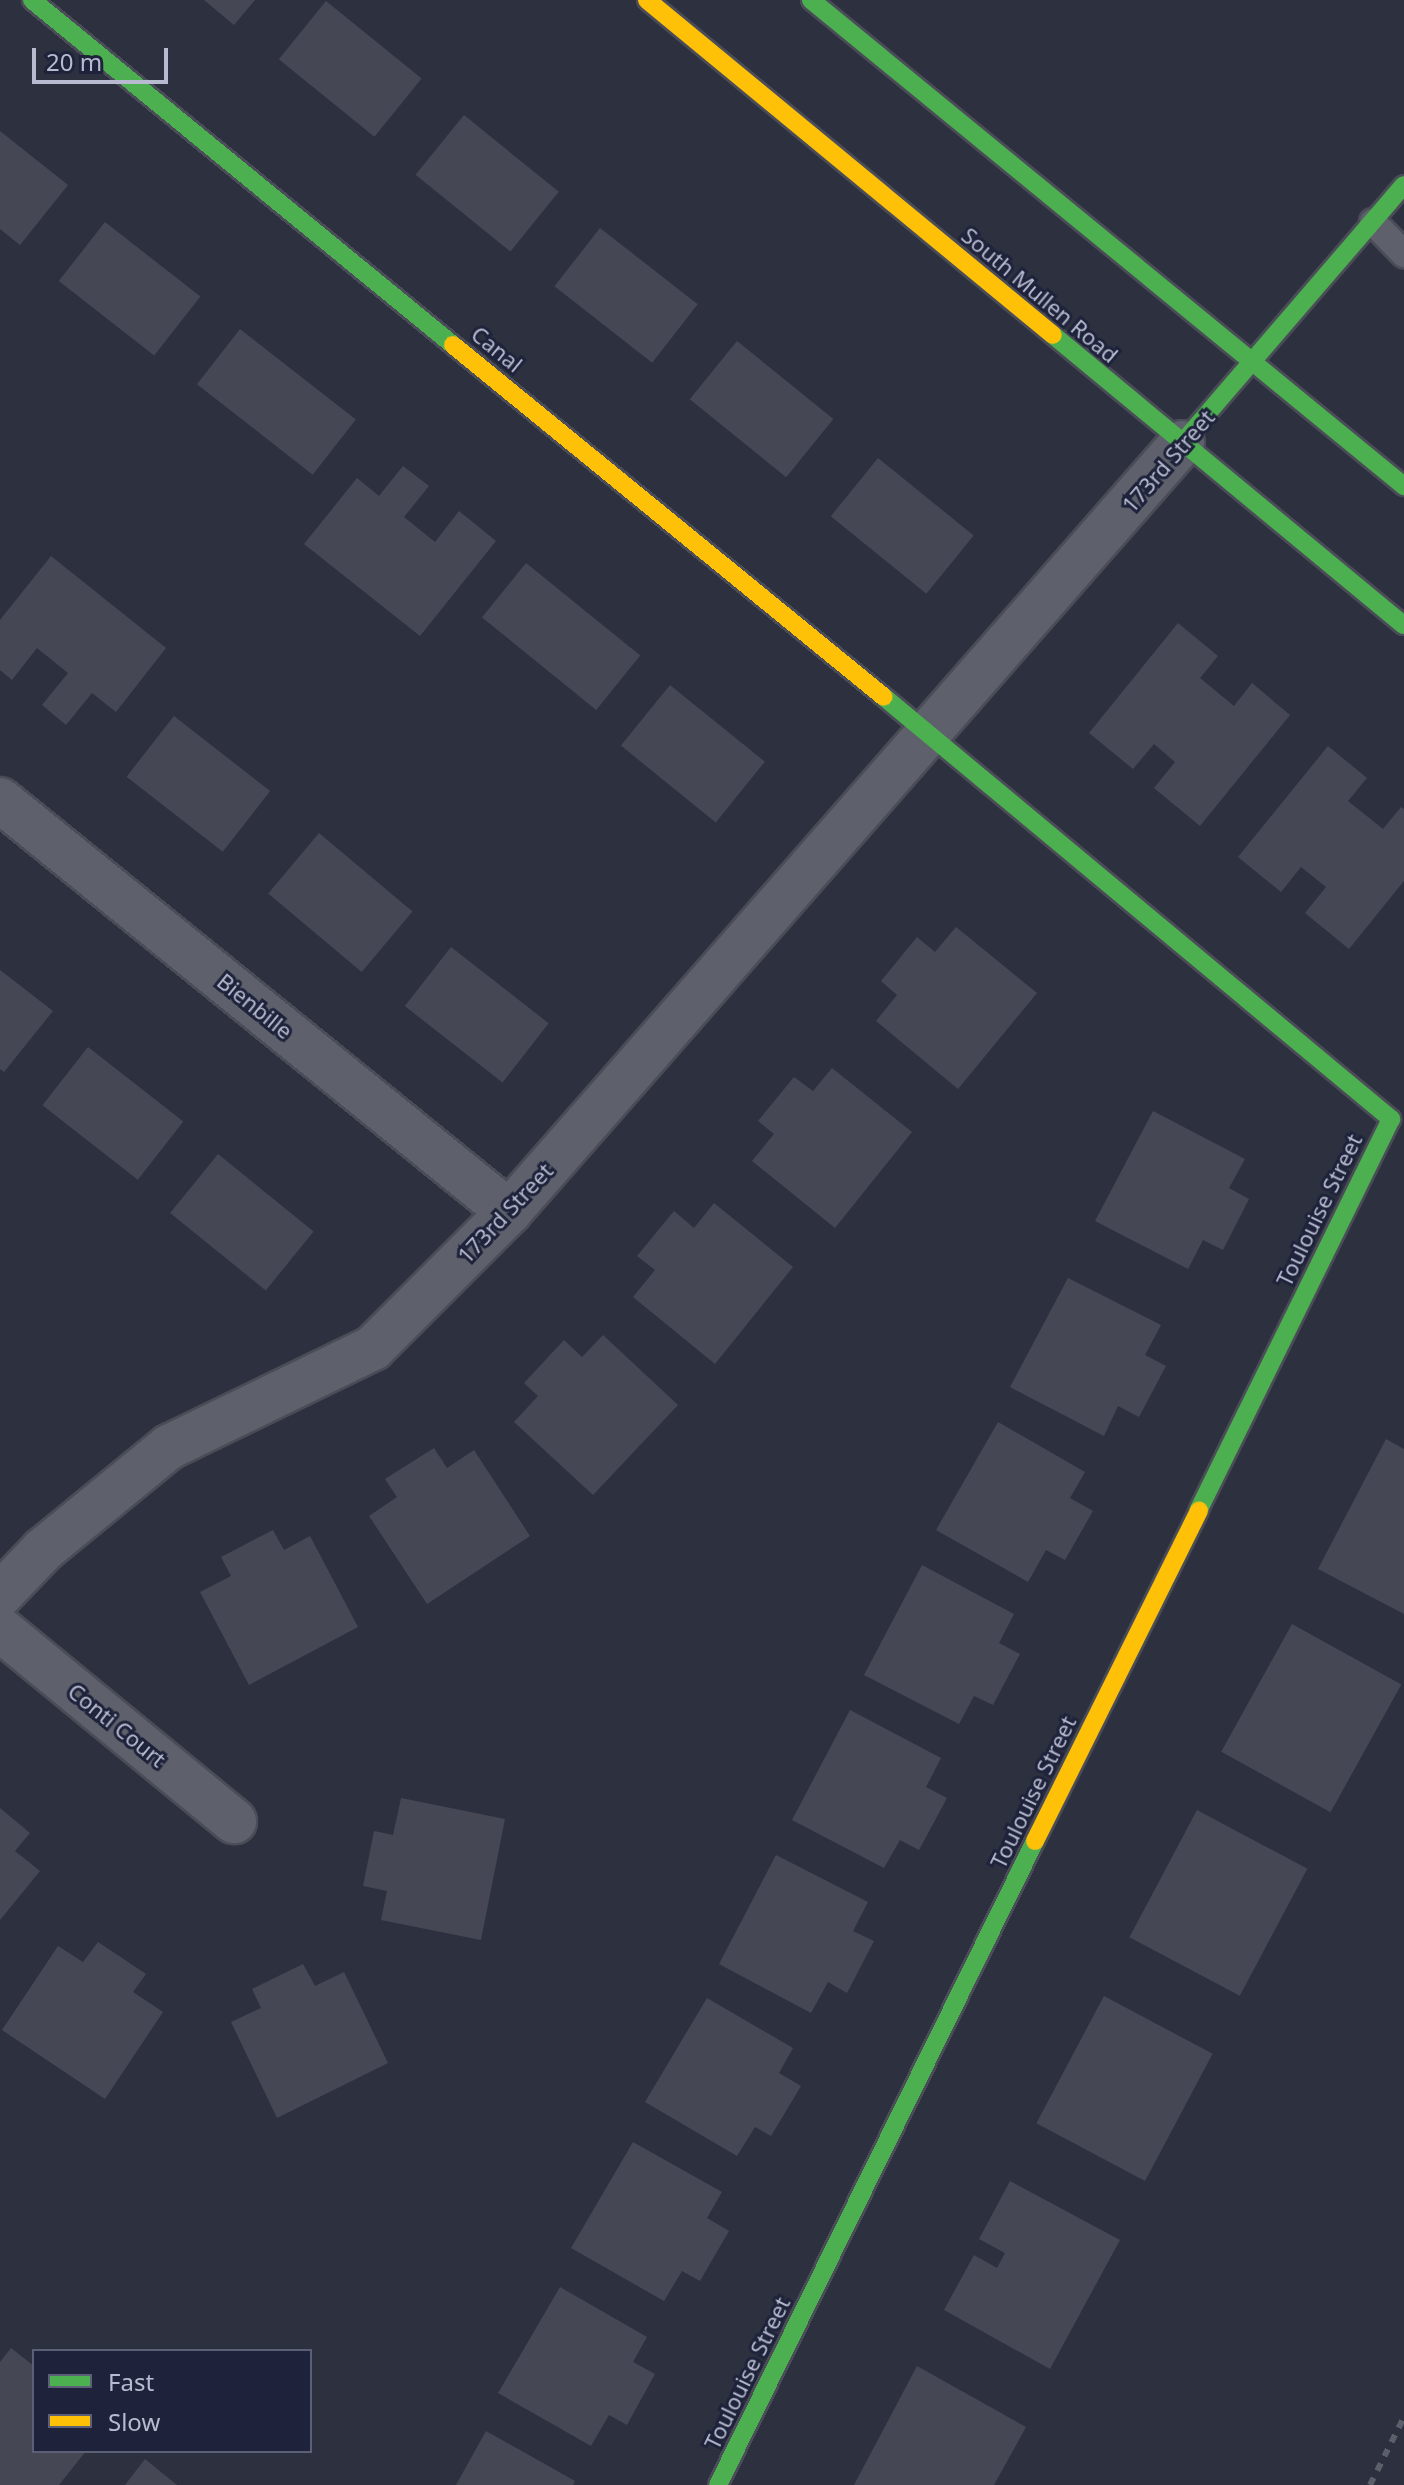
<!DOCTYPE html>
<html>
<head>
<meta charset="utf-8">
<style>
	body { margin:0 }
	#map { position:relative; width:1404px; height:2485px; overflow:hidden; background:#2d303e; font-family:"Noto Sans",sans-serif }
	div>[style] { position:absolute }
	.building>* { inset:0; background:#454854; transform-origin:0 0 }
	.roads { filter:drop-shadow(2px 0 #4a4c57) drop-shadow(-2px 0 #4a4c57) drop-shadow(0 2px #4a4c57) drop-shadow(0 -2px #4a4c57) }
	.lane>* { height:26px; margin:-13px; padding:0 13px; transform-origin:13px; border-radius:13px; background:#5e606b }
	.street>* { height:44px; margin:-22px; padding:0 22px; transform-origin:22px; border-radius:22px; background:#5e606b }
	.fast>* { height:18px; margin:-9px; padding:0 9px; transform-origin:9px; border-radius:9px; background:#4caf50 }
	.slow>* { height:18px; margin:-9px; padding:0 9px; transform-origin:9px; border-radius:9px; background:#ffc107 }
	.rail>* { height:6px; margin-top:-3px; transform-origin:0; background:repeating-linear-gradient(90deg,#5c5e6a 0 8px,transparent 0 16px) }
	span { translate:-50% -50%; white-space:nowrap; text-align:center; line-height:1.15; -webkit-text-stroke:6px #1e233b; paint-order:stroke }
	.street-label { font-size:22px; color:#b8bbcf }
	.legend { position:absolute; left:32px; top:2349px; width:280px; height:104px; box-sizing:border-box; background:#1e233b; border:2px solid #5c6076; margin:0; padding:10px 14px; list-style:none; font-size:24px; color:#b8bbcf }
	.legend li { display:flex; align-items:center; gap:16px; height:40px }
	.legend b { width:40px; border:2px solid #5c6076 }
	.scale { position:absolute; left:32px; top:48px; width:136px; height:36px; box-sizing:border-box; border:4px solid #b8bbcf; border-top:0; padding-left:10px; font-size:24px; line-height:28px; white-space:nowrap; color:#b8bbcf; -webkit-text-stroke:6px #1e233b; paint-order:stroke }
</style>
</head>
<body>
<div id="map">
	<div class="building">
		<div style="clip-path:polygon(204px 0,255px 0,234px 25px)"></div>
		<div style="left:326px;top:1px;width:123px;height:75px;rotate:39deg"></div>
		<div style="left:464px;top:115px;width:122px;height:77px;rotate:39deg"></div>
		<div style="clip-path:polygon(0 131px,68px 185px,20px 245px,0 229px)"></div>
		<div style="left:105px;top:222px;width:121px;height:75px;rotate:38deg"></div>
		<div style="left:600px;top:228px;width:124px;height:74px;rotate:38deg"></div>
		<div style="left:240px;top:329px;width:147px;height:70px;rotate:38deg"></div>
		<div style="left:737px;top:341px;width:124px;height:75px;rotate:39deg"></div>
		<div style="left:878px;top:458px;width:123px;height:75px;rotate:39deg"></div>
		<div style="clip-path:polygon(403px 466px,429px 486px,404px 517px,435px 542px,459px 511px,496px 541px,420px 636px,304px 544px,357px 478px,379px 496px)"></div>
		<div style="clip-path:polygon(51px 556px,166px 648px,116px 712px,92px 693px,66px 725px,42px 705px,68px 673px,37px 648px,12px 680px,0 670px,0 620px)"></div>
		<div style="left:526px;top:563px;width:147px;height:70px;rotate:39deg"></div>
		<div style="clip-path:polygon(1178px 623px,1218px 656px,1200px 678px,1234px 706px,1252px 683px,1290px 715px,1200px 826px,1154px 788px,1175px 762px,1154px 744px,1133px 769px,1089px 733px)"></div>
		<div style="left:670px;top:685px;width:122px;height:78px;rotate:39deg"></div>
		<div style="left:174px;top:716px;width:122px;height:77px;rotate:38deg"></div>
		<div style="clip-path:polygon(1328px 746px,1367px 778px,1348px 801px,1383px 829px,1401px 807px,1404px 809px,1404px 881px,1349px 949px,1305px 913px,1326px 887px,1301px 867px,1281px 892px,1238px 857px)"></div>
		<div style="left:319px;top:833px;width:122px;height:79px;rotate:40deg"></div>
		<div style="clip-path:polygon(956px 927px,1037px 993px,958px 1089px,876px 1021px,897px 995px,881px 981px,917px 937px,935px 952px)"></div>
		<div style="left:451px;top:947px;width:124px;height:75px;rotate:38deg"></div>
		<div style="clip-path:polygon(0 970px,53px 1011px,4px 1072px,0 1069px)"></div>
		<div style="left:88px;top:1047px;width:121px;height:74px;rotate:38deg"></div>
		<div style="clip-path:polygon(832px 1068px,912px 1132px,835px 1228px,752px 1161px,774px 1134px,758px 1121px,794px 1077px,813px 1091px)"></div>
		<div style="clip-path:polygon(1153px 1111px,1245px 1159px,1229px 1188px,1249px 1199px,1223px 1250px,1203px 1240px,1188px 1269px,1095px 1221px)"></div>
		<div style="left:218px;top:1154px;width:123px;height:76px;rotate:39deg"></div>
		<div style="clip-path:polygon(714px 1203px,793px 1267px,715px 1364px,633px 1297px,655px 1270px,637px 1256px,674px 1211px,694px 1228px)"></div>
		<div style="clip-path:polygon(1068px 1278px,1161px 1325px,1145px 1355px,1166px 1366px,1139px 1417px,1118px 1406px,1104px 1436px,1010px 1387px)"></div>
		<div style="clip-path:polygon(603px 1335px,678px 1405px,593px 1495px,514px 1422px,538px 1396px,524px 1383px,564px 1340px,582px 1357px)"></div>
		<div style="clip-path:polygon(998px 1422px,1085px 1472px,1070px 1498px,1093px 1511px,1065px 1560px,1046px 1550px,1028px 1582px,936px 1530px)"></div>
		<div style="clip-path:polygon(1386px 1439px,1404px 1449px,1404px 1614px,1318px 1569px)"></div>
		<div style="clip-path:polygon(434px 1448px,447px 1468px,474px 1450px,530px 1536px,427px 1604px,369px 1516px,397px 1497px,385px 1479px)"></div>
		<div style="clip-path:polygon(273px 1530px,284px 1550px,310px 1536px,358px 1627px,249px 1685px,200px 1592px,231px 1576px,221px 1557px)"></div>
		<div style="clip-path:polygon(922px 1565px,1014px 1614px,999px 1643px,1020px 1654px,993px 1705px,974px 1696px,959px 1724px,864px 1675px)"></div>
		<div style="left:1292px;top:1624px;width:125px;height:146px;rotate:29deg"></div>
		<div style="clip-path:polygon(850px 1710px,941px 1758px,926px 1787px,947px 1798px,919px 1850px,900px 1840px,884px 1868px,792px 1820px)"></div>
		<div style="clip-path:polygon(401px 1798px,505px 1819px,481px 1940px,381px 1920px,387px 1891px,363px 1886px,374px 1831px,393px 1835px)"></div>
		<div style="clip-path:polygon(0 1808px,30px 1833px,15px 1851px,40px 1871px,0 1920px)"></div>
		<div style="left:1197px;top:1810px;width:125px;height:144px;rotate:28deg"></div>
		<div style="clip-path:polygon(776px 1855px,868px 1902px,853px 1931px,874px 1941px,847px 1993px,828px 1982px,811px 2013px,719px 1964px)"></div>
		<div style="clip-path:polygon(98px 1942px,146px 1974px,133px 1992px,163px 2012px,105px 2099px,2px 2030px,58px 1946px,83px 1962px)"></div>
		<div style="clip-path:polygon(303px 1964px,315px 1986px,344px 1972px,388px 2063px,277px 2118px,231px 2022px,261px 2008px,252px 1989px)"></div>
		<div style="left:1104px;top:1996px;width:123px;height:144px;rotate:28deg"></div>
		<div style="clip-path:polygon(707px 1998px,793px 2048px,779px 2073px,801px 2086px,771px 2136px,755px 2127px,737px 2156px,645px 2102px)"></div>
		<div style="clip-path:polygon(633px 2142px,722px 2192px,707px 2218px,729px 2231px,700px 2281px,682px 2271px,664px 2301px,571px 2248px)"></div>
		<div style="clip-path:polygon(1010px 2181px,1120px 2240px,1050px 2369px,944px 2310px,974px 2255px,997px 2268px,1005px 2253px,979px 2239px)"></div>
		<div style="clip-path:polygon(560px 2287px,647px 2337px,633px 2362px,655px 2374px,627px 2425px,609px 2415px,591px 2446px,498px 2393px)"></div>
		<div style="clip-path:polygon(11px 2348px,34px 2366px,34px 2451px,86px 2451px,59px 2485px,0 2485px,0 2362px)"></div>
		<div style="clip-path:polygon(917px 2366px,1026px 2427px,994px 2485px,854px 2485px)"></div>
		<div style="clip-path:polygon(486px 2431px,575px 2481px,573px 2485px,456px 2485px)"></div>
		<div style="clip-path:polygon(145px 2459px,177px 2485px,125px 2485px)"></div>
	</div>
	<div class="roads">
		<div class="lane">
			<div style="left:1373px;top:222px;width:45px;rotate:45.9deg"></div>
		</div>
		<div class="street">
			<div style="left:0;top:800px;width:655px;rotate:38.99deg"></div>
			<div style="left:0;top:1595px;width:62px;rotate:-46.3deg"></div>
			<div style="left:43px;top:1550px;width:163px;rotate:-39.3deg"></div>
			<div style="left:169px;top:1447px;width:227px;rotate:-25.9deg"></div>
			<div style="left:373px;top:1348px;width:192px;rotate:-45deg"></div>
			<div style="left:509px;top:1212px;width:1022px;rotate:-48.81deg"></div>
			<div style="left:0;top:1629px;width:303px;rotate:39.4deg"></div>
		</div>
		<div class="fast">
			<div style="left:32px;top:0;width:544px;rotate:39.33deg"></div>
			<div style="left:811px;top:0;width:767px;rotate:39.34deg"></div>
			<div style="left:1053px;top:335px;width:455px;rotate:39.6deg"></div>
			<div style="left:1182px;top:443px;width:340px;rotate:-49.3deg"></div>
			<div style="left:884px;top:697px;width:660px;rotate:39.77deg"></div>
			<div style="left:1391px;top:1119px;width:436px;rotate:116.2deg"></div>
			<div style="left:718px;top:2485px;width:718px;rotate:-63.79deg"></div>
		</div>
		<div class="slow">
			<div style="left:647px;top:0;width:526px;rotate:39.53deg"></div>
			<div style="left:453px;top:345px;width:556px;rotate:39.24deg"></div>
			<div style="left:1035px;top:1841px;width:369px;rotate:-63.6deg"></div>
		</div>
	</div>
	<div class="rail">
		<div style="left:1370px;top:2485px;width:76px;rotate:-63.4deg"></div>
	</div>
	<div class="street-label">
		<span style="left:1040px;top:295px;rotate:40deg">South Mullen Road</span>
		<span style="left:497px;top:349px;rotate:39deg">Canal</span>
		<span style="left:1168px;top:461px;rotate:-49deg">173rd Street</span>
		<span style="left:255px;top:1006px;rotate:39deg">Bienbille</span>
		<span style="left:1319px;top:1210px;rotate:-64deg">Toulouise Street</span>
		<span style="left:505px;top:1213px;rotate:-47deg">173rd Street</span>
		<span style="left:117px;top:1725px;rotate:39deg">Conti Court</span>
		<span style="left:1033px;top:1792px;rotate:-64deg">Toulouise Street</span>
		<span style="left:747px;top:2373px;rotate:-64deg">Toulouise Street</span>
	</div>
	<ul class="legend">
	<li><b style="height:10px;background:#4caf50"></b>Fast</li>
	<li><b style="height:10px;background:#ffc107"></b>Slow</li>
	</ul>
	<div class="scale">20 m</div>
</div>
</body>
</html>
